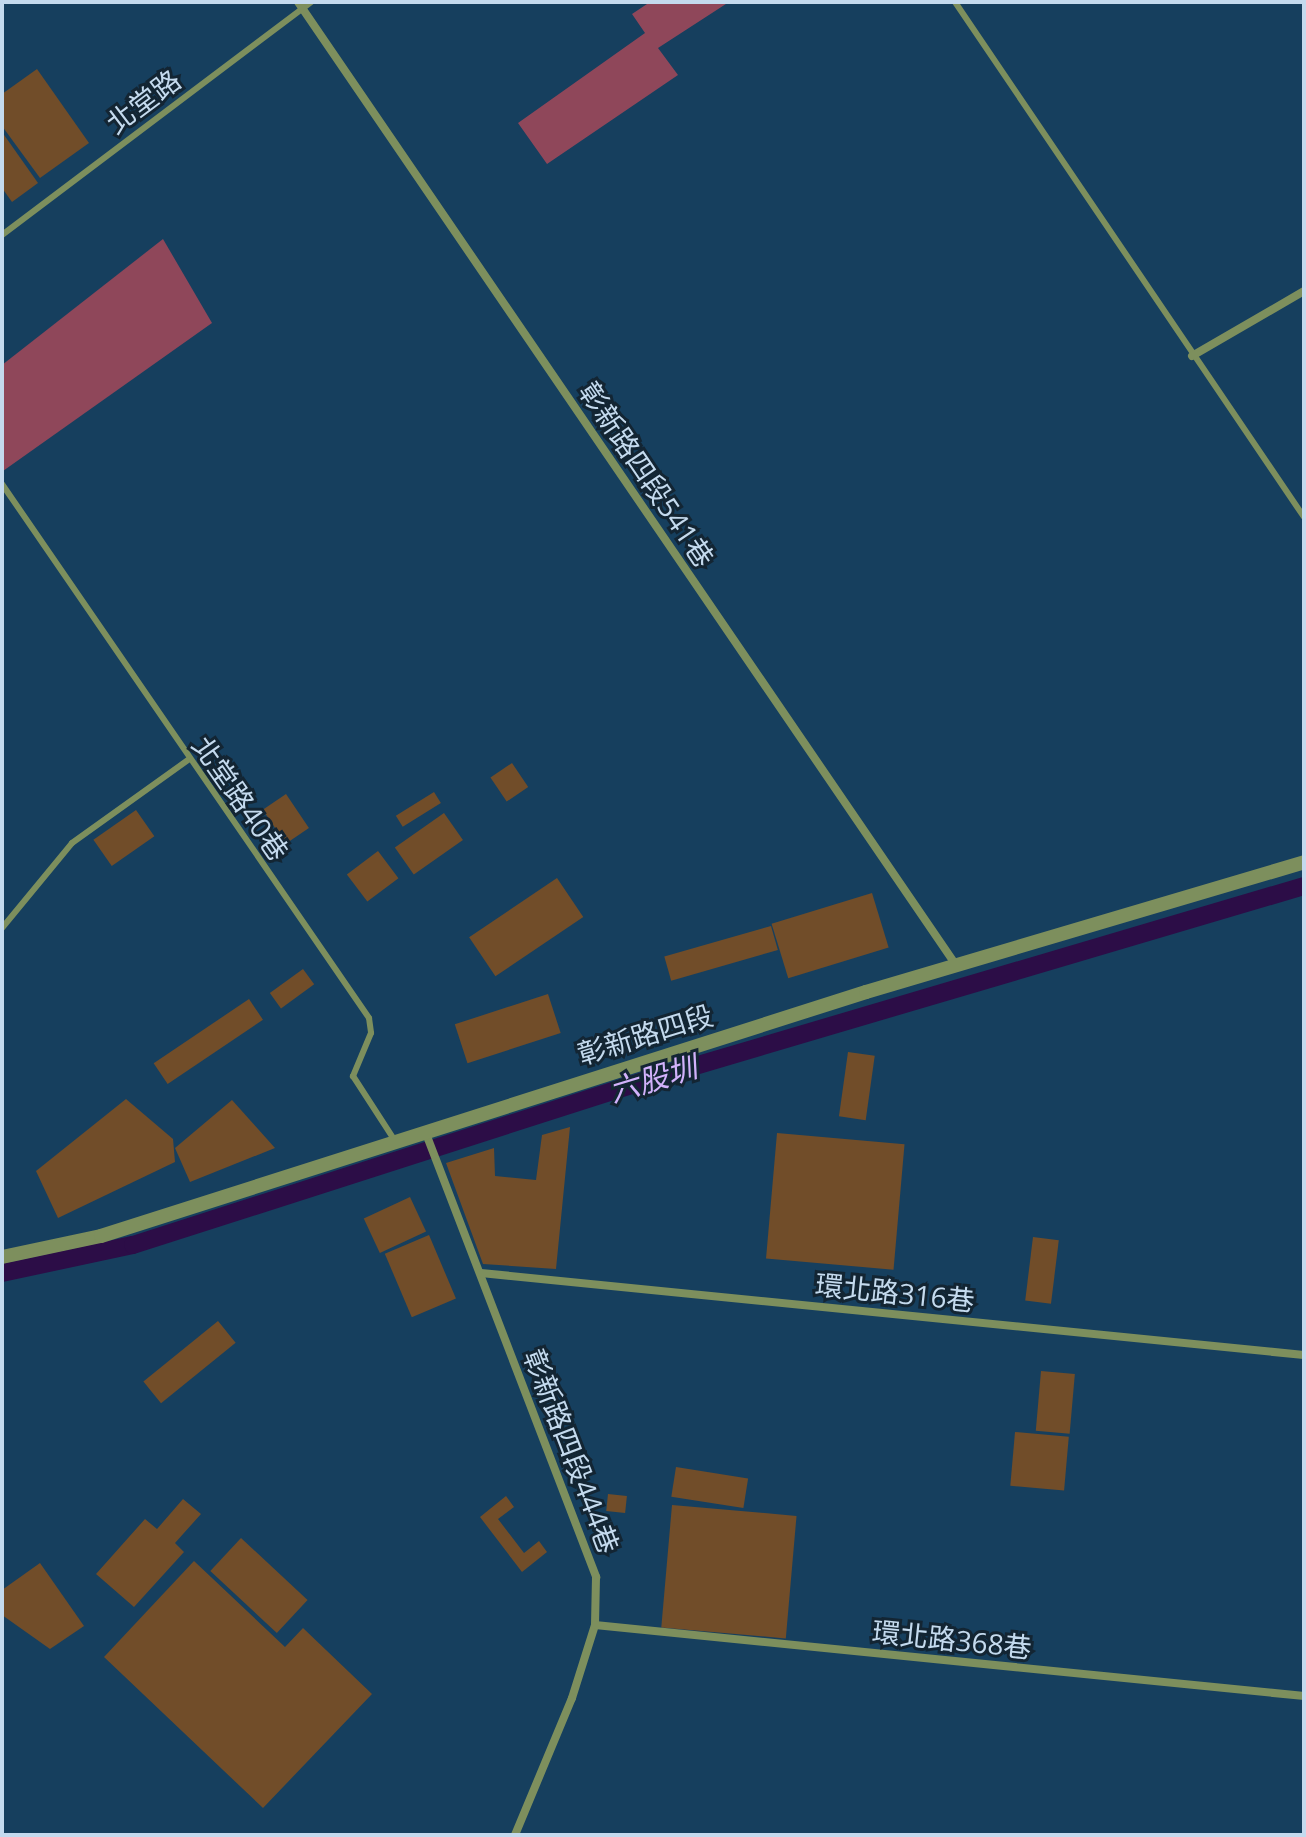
<!DOCTYPE html>
<html>
<head>
<meta charset="utf-8">
<style>
	body { margin:0 }
	#map { position:relative; width:1306px; height:1837px; overflow:hidden; background:#163f5e; font-family:"Open Sans","Noto Sans TC",sans-serif }
	div>[style] { position:absolute }
	.green>* { inset:0; background:#8f475a }
	.canal>* { height:18px; margin:-9px; padding:0 9px; transform-origin:9px; border-radius:9px; background:#2c0d47 }
	.building>* { inset:0; background:#714d29; transform-origin:0 0 }
	.service>* { height:6px; margin:-3px; padding:0 3px; transform-origin:3px; border-radius:3px; background:#7d8f5d }
	.minor>* { height:8px; margin:-4px; padding:0 4px; transform-origin:4px; border-radius:4px; background:#7d8f5d }
	.tertiary>* { height:14px; margin:-7px; padding:0 7px; transform-origin:7px; border-radius:7px; background:#7d8f5d }
	span { translate:-50% -50%; white-space:nowrap; text-align:center; line-height:1.15; -webkit-text-stroke:6px #132533; paint-order:stroke }
	.street-label { font-size:28px; color:#c4daee }
	.water-label { font-size:30px; color:#d2b2fb; font-style:italic }
	.frame { position:absolute; inset:0; border:4px solid #c4daee; pointer-events:none }
</style>
</head>
<body>
<div id="map">
	<div class="green">
		<div style="clip-path:polygon(650px 2px,729px 2px,658px 48px,678px 75px,547px 164px,518px 123px,645px 33px,632px 14px)"></div>
		<div style="clip-path:polygon(163px 239px,212px 323px,3px 471px,2px 365px)"></div>
	</div>
	<div class="canal">
		<div style="left:2px;top:1273px;width:134px;rotate:-12.1deg"></div>
		<div style="left:133px;top:1245px;width:537px;rotate:-17.79deg"></div>
		<div style="left:644px;top:1081px;width:688px;rotate:-16.46deg"></div>
	</div>
	<div class="building">
		<div style="clip-path:polygon(37px 69px,89px 143px,40px 178px,2px 126px,2px 94px)"></div>
		<div style="clip-path:polygon(2px 132px,38px 183px,12px 202px,2px 188px)"></div>
		<div style="left:512px;top:763px;width:29px;height:26px;rotate:56deg"></div>
		<div style="left:434px;top:792px;width:13px;height:45px;rotate:58deg"></div>
		<div style="left:286px;top:794px;width:41px;height:28px;rotate:56deg"></div>
		<div style="left:136px;top:810px;width:32px;height:52px;rotate:55deg"></div>
		<div style="left:444px;top:813px;width:33px;height:60px;rotate:55deg"></div>
		<div style="left:378px;top:851px;width:34px;height:39px;rotate:53deg"></div>
		<div style="left:557px;top:878px;width:47px;height:106px;rotate:56deg"></div>
		<div style="left:872px;top:893px;width:57px;height:105px;rotate:73deg"></div>
		<div style="left:771px;top:926px;width:25px;height:111px;rotate:74deg"></div>
		<div style="left:303px;top:969px;width:19px;height:41px;rotate:54deg"></div>
		<div style="left:548px;top:994px;width:41px;height:98px;rotate:72deg"></div>
		<div style="left:249px;top:999px;width:25px;height:115px;rotate:56deg"></div>
		<div style="left:848px;top:1052px;width:27px;height:65px;rotate:8deg"></div>
		<div style="clip-path:polygon(126px 1099px,173px 1139px,175px 1162px,58px 1218px,36px 1171px)"></div>
		<div style="clip-path:polygon(232px 1100px,275px 1148px,190px 1182px,175px 1148px)"></div>
		<div style="clip-path:polygon(570px 1127px,556px 1269px,483px 1264px,446px 1163px,494px 1148px,495px 1176px,536px 1180px,542px 1135px)"></div>
		<div style="left:777px;top:1133px;width:128px;height:126px;rotate:5deg"></div>
		<div style="left:410px;top:1197px;width:38px;height:51px;rotate:65deg"></div>
		<div style="left:429px;top:1235px;width:69px;height:48px;rotate:67deg"></div>
		<div style="left:1033px;top:1237px;width:26px;height:64px;rotate:7deg"></div>
		<div style="left:218px;top:1321px;width:28px;height:96px;rotate:51deg"></div>
		<div style="left:1041px;top:1371px;width:34px;height:60px;rotate:5deg"></div>
		<div style="left:1015px;top:1432px;width:54px;height:54px;rotate:5deg"></div>
		<div style="left:676px;top:1467px;width:73px;height:30px;rotate:9deg"></div>
		<div style="left:608px;top:1494px;width:19px;height:17px;rotate:6deg"></div>
		<div style="clip-path:polygon(506px 1496px,514px 1507px,498px 1519px,524px 1553px,539px 1541px,547px 1552px,522px 1572px,480px 1517px)"></div>
		<div style="clip-path:polygon(183px 1499px,201px 1514px,175px 1543px,184px 1552px,134px 1607px,96px 1574px,145px 1519px,157px 1529px)"></div>
		<div style="left:672px;top:1505px;width:125px;height:123px;rotate:5deg"></div>
		<div style="left:241px;top:1538px;width:91px;height:45px;rotate:43deg"></div>
		<div style="clip-path:polygon(194px 1561px,285px 1647px,303px 1628px,372px 1694px,263px 1808px,104px 1657px)"></div>
		<div style="clip-path:polygon(40px 1563px,84px 1626px,50px 1649px,2px 1615px,2px 1590px)"></div>
	</div>
	<div class="service">
		<div style="left:955px;top:2px;width:622px;rotate:55.88deg"></div>
		<div style="left:2px;top:235px;width:387px;rotate:-37deg"></div>
		<div style="left:2px;top:484px;width:648px;rotate:55.5deg"></div>
		<div style="left:369px;top:1018px;width:15px;rotate:82deg"></div>
		<div style="left:371px;top:1033px;width:47px;rotate:112.7deg"></div>
		<div style="left:353px;top:1076px;width:77px;rotate:57.1deg"></div>
		<div style="left:2px;top:928px;width:110px;rotate:-50.5deg"></div>
		<div style="left:72px;top:843px;width:143px;rotate:-35.6deg"></div>
	</div>
	<div class="minor">
		<div style="left:298px;top:2px;width:1166px;rotate:55.66deg"></div>
		<div style="left:1192px;top:356px;width:129px;rotate:-30.1deg"></div>
		<div style="left:425px;top:1131px;width:478px;rotate:69deg"></div>
		<div style="left:596px;top:1577px;width:48px;rotate:91.2deg"></div>
		<div style="left:595px;top:1625px;width:77px;rotate:107.5deg"></div>
		<div style="left:572px;top:1698px;width:148px;rotate:112.6deg"></div>
		<div style="left:481px;top:1273px;width:827px;rotate:5.69deg"></div>
		<div style="left:595px;top:1625px;width:713px;rotate:5.72deg"></div>
	</div>
	<div class="tertiary">
		<div style="left:2px;top:1257px;width:101px;rotate:-12deg"></div>
		<div style="left:101px;top:1236px;width:803px;rotate:-17.69deg"></div>
		<div style="left:866px;top:992px;width:457px;rotate:-16.5deg"></div>
	</div>
	<div class="street-label">
		<span style="left:143px;top:101px;rotate:-37deg">北堂路</span>
		<span style="left:647px;top:474px;rotate:56deg">彰新路四段541巷</span>
		<span style="left:241px;top:798px;rotate:55deg">北堂路40巷</span>
		<span style="left:645px;top:1034px;rotate:-17deg">彰新路四段</span>
		<span style="left:895px;top:1292px;rotate:6deg">環北路316巷</span>
		<span style="left:572px;top:1451px;rotate:69deg">彰新路四段444巷</span>
		<span style="left:952px;top:1639px;rotate:6deg">環北路368巷</span>
	</div>
	<div class="water-label">
		<span style="left:653px;top:1079px;rotate:-17deg">六股圳</span>
	</div>
	<div class="frame"></div>
</div>
</body>
</html>
